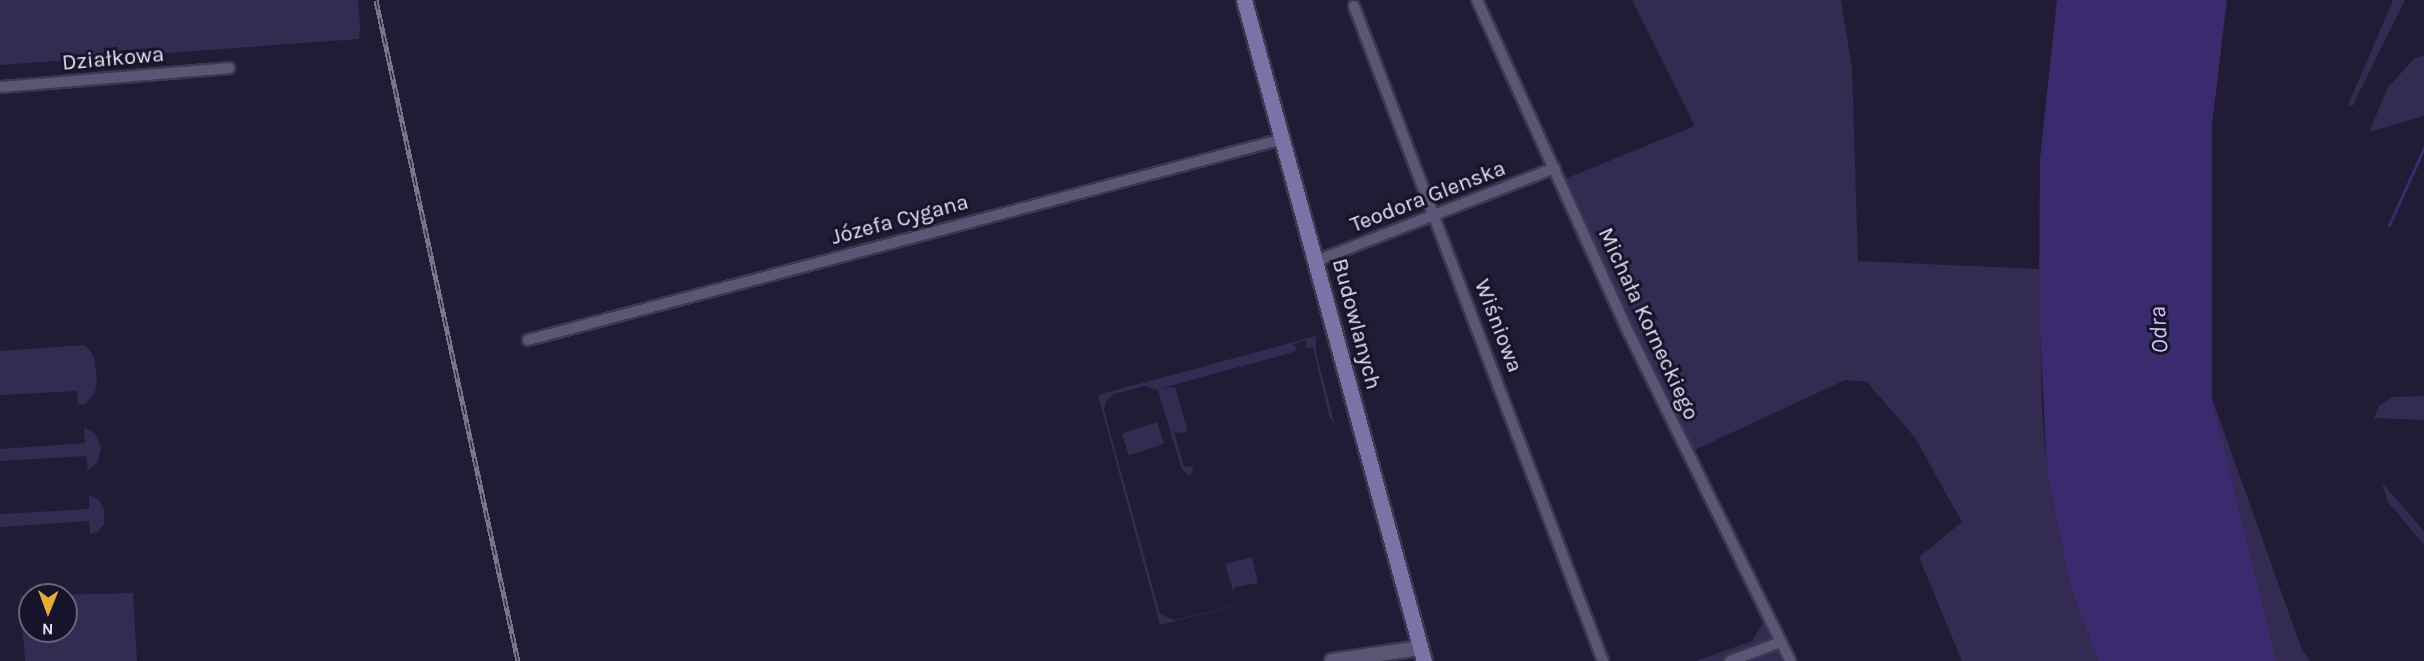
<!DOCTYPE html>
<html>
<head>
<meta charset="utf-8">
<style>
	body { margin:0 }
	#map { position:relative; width:2424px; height:661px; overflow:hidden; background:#211c35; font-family:Karla,sans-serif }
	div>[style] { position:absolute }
	.green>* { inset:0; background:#332b52; transform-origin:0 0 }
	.water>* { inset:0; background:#3b2b6e }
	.stream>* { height:3px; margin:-1.5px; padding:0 1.5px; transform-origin:1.5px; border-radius:1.5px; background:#3b2b6e }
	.roads { filter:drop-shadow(2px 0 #3c3850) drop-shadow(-2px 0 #3c3850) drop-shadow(0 2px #3c3850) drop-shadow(0 -2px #3c3850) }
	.minor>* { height:10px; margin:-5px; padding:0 5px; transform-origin:5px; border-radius:5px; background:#5a5675 }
	.tertiary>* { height:14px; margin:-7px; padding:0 7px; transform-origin:7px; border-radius:7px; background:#5a5675 }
	.secondary>* { height:15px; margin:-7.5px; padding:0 7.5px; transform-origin:7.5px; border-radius:7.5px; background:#7b73a5 }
	.rail>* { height:5px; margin-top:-2.5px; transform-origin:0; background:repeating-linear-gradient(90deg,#17132b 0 9px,#79758b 0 18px); box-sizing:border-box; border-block:2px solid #79758b }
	span { translate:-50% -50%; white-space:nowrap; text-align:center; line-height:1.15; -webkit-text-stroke:6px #17132b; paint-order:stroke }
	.street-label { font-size:22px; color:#e3e1f3 }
	.water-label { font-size:24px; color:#cbc6ef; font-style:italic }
	.north { position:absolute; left:18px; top:583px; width:60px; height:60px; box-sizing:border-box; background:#17132b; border:2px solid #69657b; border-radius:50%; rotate:181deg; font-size:16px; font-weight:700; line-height:24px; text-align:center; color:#e3e1f3 }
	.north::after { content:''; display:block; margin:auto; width:21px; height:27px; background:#e6ac36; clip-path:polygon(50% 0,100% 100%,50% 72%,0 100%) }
</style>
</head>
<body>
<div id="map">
	<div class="green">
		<div style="clip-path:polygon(0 0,358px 0,360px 25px,359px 39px,0 65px)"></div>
		<div style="clip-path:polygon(1632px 0,1841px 0,1852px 68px,1858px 261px,2039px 269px,2042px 410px,2047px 472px,2071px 589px,2098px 661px,1962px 661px,1919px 557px,1962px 522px,1915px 438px,1867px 382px,1845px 380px,1688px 453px,1560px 181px,1695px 126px)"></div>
		<div style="clip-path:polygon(2393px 0,2405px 0,2352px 107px,2348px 105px)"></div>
		<div style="clip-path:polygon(2424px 55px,2424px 116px,2369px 132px,2388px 87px,2415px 58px)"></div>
		<div style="clip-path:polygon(1316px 336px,1316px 353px,1335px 425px,1329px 416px,1313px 347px,1306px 348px,1306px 340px,1293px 344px,1297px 350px,1290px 353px,1162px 388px,1175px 387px,1187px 429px,1186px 433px,1174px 432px,1184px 467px,1193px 466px,1191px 476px,1182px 470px,1158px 390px,1145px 386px,1114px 394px,1106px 401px,1104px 410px,1160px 614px,1175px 620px,1261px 599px,1160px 625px,1098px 395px)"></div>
		<div style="clip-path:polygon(85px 345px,94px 356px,97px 380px,95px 393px,85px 404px,78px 405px,77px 391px,0 395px,0 351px)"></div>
		<div style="clip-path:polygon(2424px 396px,2424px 420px,2374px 418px,2379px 406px,2392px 397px)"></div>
		<div style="clip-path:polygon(2212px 398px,2302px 650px,2310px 661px,2276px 661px,2271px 653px)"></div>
		<div style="left:1157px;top:422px;width:23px;height:37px;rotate:72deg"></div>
		<div style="clip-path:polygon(84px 428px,95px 433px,101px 447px,98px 461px,88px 470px,86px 456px,0 461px,0 449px,85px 443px)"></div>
		<div style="clip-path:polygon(2382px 483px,2424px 531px,2424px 545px,2388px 502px)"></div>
		<div style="clip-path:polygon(89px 495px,99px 500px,104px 510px,104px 524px,97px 532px,90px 534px,89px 521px,0 527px,0 514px,89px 509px)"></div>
		<div style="clip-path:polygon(1252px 557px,1258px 583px,1235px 587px,1233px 591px,1225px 564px)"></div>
		<div style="clip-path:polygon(133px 593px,137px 661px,25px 661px,20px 596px,30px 596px,30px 631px,66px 631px,66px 595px,60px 595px)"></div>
		<div style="clip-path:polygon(1768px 615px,1790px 661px,1696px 661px,1752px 641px)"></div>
	</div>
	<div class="water">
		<div style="clip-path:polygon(2057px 0,2227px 0,2212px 124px,2212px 398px,2276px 661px,2098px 661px,2071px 589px,2047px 472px,2039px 309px,2040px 159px)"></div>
	</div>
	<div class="stream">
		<div style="left:2389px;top:225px;width:85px;rotate:-65.6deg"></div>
	</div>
	<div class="roads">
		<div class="minor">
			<div style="left:1477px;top:0;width:359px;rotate:65.5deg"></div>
			<div style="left:1626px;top:327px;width:372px;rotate:63.8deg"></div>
			<div style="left:1354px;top:6px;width:701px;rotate:69.19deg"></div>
			<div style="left:0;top:87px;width:230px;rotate:-4.7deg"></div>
			<div style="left:1316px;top:261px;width:256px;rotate:-21.3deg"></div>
			<div style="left:528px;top:340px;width:781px;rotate:-14.91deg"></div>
			<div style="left:1730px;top:661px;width:54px;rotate:-20.4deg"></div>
		</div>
		<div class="tertiary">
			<div style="left:1332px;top:661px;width:89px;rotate:-8.4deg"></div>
		</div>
		<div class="secondary">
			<div style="left:1244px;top:0;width:685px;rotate:74.77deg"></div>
		</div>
	</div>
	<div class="rail">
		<div style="left:376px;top:0;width:676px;rotate:77.88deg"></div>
	</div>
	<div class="street-label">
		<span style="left:113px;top:59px;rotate:-5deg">Działkowa</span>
		<span style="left:1428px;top:197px;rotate:-21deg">Teodora Glenska</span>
		<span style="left:900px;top:220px;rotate:-15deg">Józefa Cygana</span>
		<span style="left:1356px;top:324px;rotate:75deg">Budowlanych</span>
		<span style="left:1648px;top:324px;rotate:65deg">Michała Korneckiego</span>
		<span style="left:1498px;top:326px;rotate:69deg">Wiśniowa</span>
	</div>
	<div class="water-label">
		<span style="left:2159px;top:330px;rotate:-94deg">Odra</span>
	</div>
	<div class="north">N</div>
</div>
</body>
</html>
